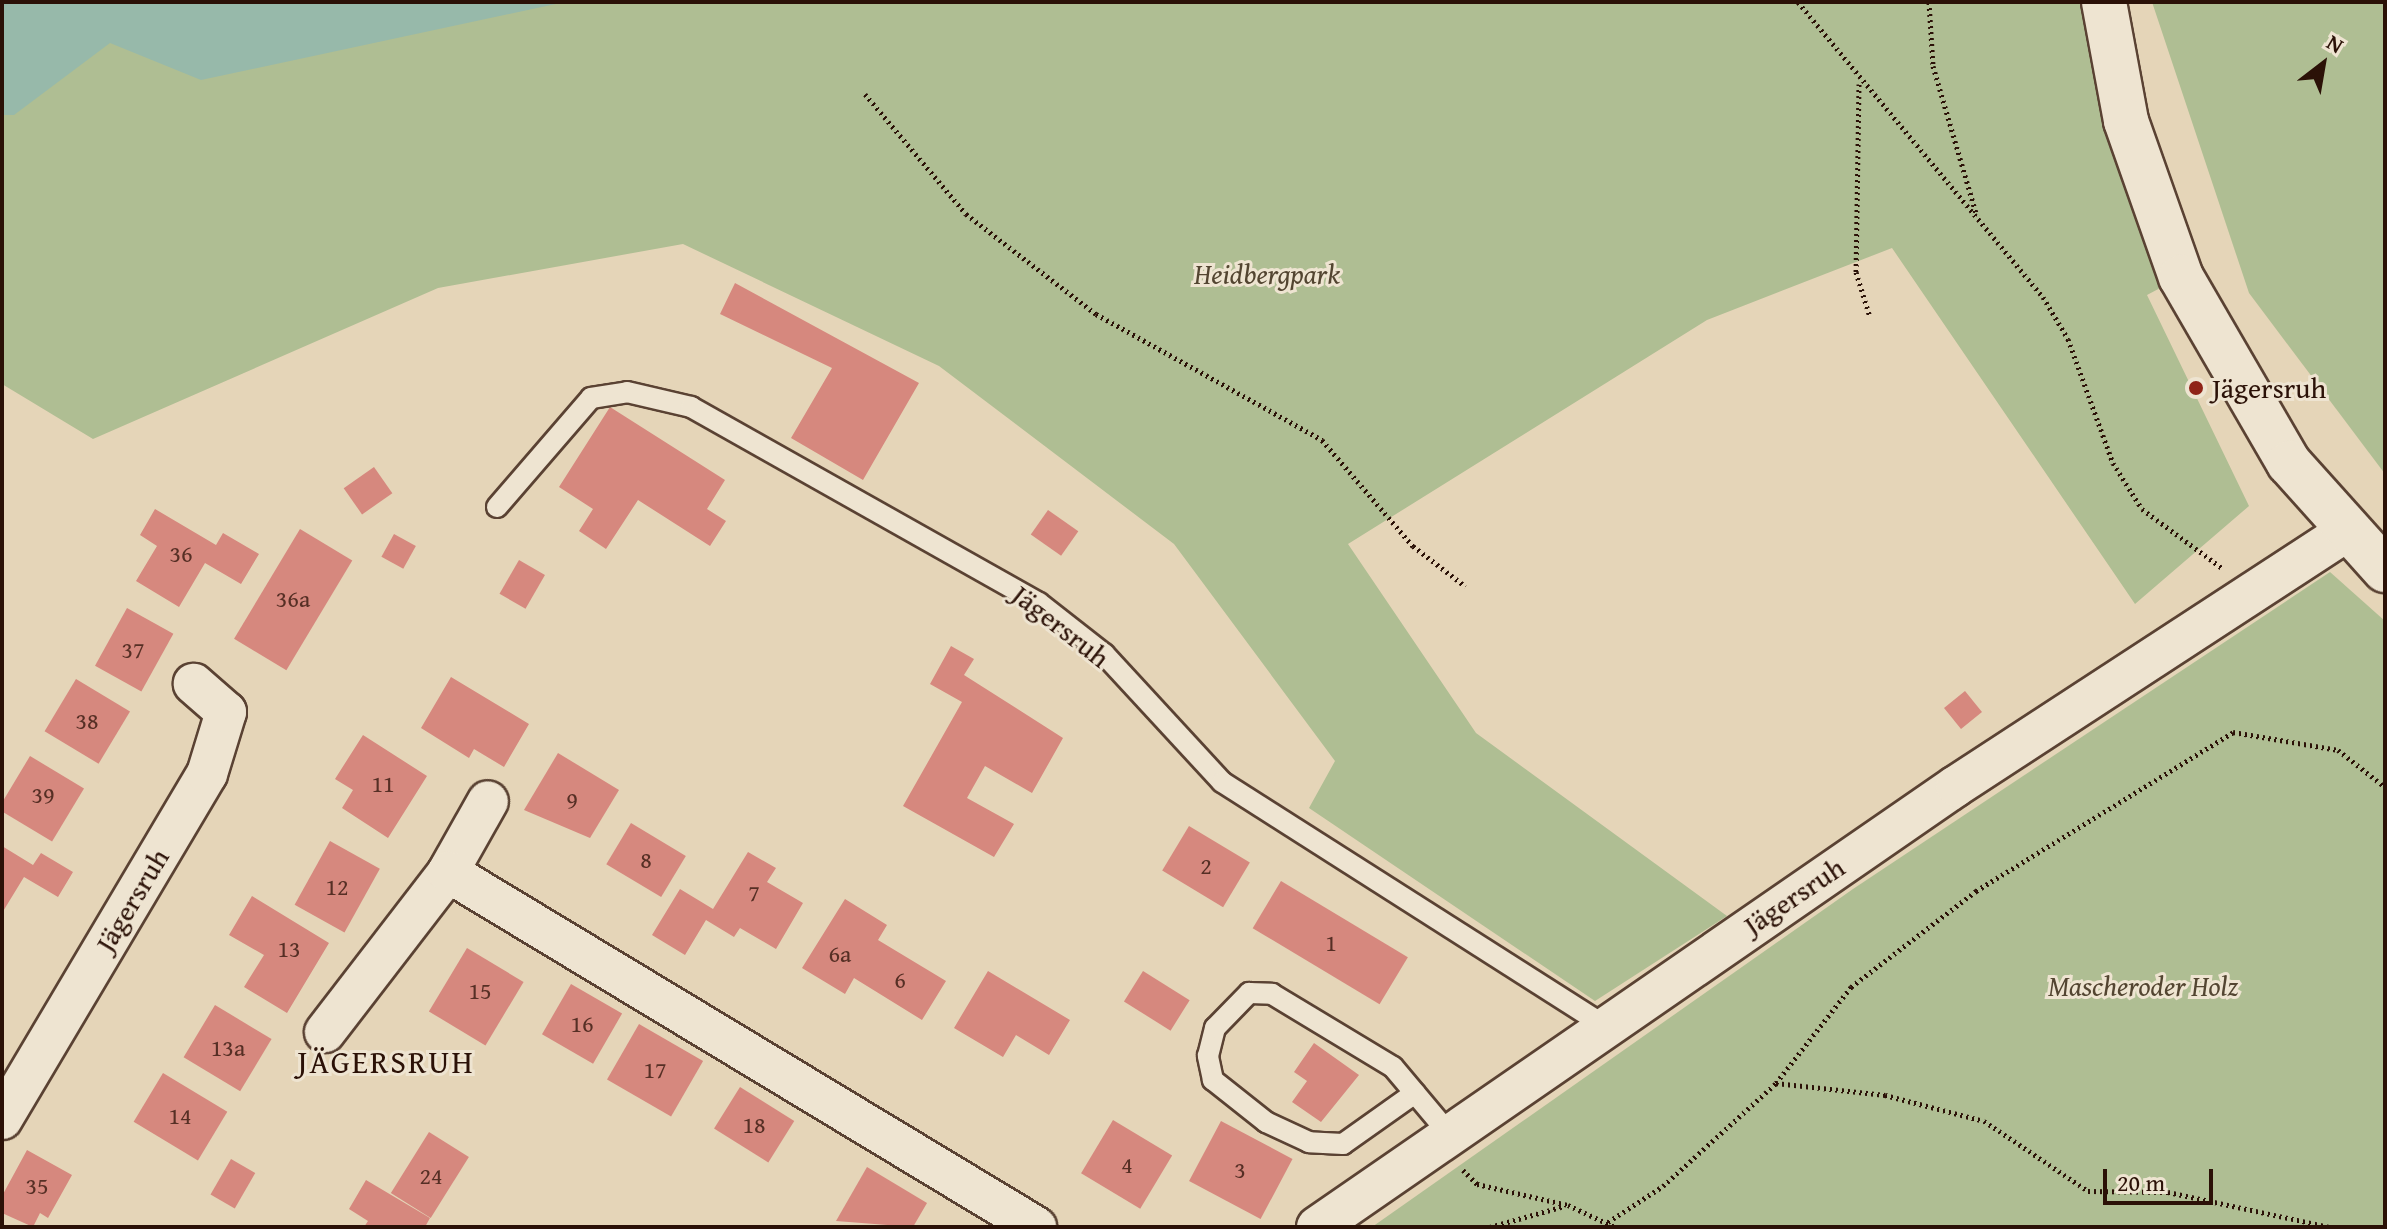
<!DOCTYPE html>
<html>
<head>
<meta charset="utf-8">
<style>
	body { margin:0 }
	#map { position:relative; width:2387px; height:1229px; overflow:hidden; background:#e5d5b8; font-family:"Gentium Book Plus",serif }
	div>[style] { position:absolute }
	.green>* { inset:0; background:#afbe93 }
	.water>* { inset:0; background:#97b9aa }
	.building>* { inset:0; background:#d6887e; transform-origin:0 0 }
	.path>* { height:5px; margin-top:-2.5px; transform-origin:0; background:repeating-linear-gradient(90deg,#2b1107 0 2px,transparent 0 6px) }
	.roads { filter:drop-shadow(2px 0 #5a4233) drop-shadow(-2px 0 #5a4233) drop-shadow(0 2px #5a4233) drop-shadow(0 -2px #5a4233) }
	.service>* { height:20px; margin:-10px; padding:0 10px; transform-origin:10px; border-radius:10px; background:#eee4d1 }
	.minor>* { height:40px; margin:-20px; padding:0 20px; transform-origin:20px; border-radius:20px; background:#eee4d1 }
	.secondary>* { height:44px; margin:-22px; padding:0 22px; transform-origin:22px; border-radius:22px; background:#eee4d1 }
	.dots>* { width:22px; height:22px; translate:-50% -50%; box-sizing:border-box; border:4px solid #eee4d1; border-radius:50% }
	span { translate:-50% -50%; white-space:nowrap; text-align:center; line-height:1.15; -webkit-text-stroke:6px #eee4d1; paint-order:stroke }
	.number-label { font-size:24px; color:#562f25 }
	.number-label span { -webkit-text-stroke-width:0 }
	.park-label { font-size:28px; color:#534531; font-style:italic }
	.poi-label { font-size:28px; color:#2b1107 }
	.left { translate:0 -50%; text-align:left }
	.street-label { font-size:28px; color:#2b1107 }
	.quarter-label { font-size:32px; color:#2b1107; letter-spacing:2px }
	.frame { position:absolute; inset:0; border:4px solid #2b1107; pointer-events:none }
	.north { position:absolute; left:2283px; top:24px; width:80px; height:80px; -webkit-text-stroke:6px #eee4d1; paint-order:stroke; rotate:31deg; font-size:22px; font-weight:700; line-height:32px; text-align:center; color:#2b1107 }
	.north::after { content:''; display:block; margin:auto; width:28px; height:36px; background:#2b1107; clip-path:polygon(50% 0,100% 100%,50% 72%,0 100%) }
	.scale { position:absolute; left:2103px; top:1169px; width:110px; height:36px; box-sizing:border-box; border:4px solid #2b1107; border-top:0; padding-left:10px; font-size:24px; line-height:28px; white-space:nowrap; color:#2b1107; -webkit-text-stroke:6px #eee4d1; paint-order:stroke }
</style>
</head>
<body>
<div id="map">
	<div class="green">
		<div style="clip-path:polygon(2px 2px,2104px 2px,2181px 277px,2147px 295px,2249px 506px,2135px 604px,1892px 248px,1707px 320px,1348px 544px,1476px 733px,1727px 916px,1595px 1001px,1309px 808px,1335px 761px,1174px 544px,939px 366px,683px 244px,438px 288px,93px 439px,2px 384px)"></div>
		<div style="clip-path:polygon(2152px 2px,2385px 2px,2385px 474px,2249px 293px)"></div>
		<div style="clip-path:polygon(2330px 572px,2385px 621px,2385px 1227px,1372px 1227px,1853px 889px)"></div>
	</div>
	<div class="water">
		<div style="clip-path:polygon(2px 2px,565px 2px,201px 80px,110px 43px,14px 115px,2px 115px)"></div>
	</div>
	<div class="building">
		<div style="clip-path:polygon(735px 283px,919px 383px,863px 480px,791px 438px,832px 368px,720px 314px)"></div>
		<div style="clip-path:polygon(610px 407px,725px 480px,707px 509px,726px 521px,710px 546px,638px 500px,606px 549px,579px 531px,593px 509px,559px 487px)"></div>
		<div style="left:374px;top:467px;width:32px;height:37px;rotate:55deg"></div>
		<div style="clip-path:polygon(155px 509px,216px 545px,223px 533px,259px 554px,241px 584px,205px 563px,179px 607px,136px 581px,157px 546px,140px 535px)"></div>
		<div style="left:1048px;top:510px;width:37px;height:30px;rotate:35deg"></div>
		<div style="left:300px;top:529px;width:61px;height:128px;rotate:31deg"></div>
		<div style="left:394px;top:534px;width:25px;height:26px;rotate:29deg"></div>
		<div style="left:519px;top:560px;width:30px;height:39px;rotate:30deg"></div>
		<div style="left:127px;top:608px;width:53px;height:66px;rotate:29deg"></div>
		<div style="clip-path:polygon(951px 646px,974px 659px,964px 675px,1063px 738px,1032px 793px,985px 766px,967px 798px,1014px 824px,994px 857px,903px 806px,962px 702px,930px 684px)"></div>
		<div style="clip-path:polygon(451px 677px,529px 724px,504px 767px,474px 749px,469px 758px,421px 728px)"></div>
		<div style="left:76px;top:679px;width:63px;height:61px;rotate:31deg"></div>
		<div style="left:1965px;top:691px;width:27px;height:27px;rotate:51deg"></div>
		<div style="clip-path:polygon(363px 735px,427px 776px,388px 838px,342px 808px,353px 790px,335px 779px)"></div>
		<div style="clip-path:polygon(558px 753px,619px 790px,590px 838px,524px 810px)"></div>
		<div style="left:30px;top:756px;width:63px;height:62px;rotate:31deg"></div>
		<div style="left:631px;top:823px;width:64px;height:48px;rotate:31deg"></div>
		<div style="left:1189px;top:826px;width:71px;height:52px;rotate:31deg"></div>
		<div style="left:330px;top:841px;width:57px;height:73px;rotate:29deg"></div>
		<div style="clip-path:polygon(2px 846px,33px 865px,41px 853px,73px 872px,58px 897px,24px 877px,2px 913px)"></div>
		<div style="clip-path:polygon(748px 852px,776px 868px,767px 882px,803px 903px,776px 949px,740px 928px,734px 937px,706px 920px,685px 955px,652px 935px,680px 889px,713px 909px)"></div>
		<div style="left:1281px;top:881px;width:148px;height:55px;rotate:31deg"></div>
		<div style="clip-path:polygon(252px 896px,329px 943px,287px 1013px,244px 987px,264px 955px,229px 935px)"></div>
		<div style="clip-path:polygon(845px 899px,887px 925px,878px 940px,946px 981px,922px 1020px,854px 978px,845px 994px,802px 968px)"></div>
		<div style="left:467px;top:948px;width:66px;height:74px;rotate:31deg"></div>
		<div style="clip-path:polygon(988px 971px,1070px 1020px,1049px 1055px,1016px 1035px,1003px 1057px,954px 1028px)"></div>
		<div style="left:1143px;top:971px;width:55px;height:36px;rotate:32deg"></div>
		<div style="left:571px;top:984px;width:59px;height:58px;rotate:30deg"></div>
		<div style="left:215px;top:1005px;width:66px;height:61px;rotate:31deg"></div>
		<div style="left:639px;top:1024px;width:74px;height:64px;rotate:30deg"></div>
		<div style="clip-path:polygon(1314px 1043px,1359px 1075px,1321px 1122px,1292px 1102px,1307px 1081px,1294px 1072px)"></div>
		<div style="left:163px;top:1073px;width:75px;height:57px;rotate:31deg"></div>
		<div style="left:740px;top:1087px;width:64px;height:49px;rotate:32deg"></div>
		<div style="left:1113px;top:1120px;width:69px;height:62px;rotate:31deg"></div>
		<div style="left:1221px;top:1121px;width:81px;height:68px;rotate:28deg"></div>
		<div style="left:429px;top:1132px;width:47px;height:72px;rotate:32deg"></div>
		<div style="clip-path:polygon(27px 1150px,72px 1175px,48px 1218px,40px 1213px,33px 1227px,2px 1213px,2px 1196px)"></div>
		<div style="left:231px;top:1159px;width:28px;height:41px;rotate:30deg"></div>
		<div style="clip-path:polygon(867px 1167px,927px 1203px,913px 1227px,836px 1221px)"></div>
		<div style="clip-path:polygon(366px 1180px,430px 1218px,425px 1227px,364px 1227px,368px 1221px,349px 1209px)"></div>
	</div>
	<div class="path">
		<div style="left:1798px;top:2px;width:383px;rotate:50.3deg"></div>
		<div style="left:2043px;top:297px;width:49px;rotate:59.2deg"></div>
		<div style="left:2068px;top:339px;width:132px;rotate:70.1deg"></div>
		<div style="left:2113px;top:463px;width:54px;rotate:57.8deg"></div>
		<div style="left:2142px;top:509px;width:99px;rotate:36.4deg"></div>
		<div style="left:1929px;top:2px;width:64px;rotate:86.4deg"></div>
		<div style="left:1933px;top:66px;width:156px;rotate:73.7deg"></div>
		<div style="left:1859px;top:84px;width:188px;rotate:90.9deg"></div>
		<div style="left:1856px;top:272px;width:47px;rotate:72.7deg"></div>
		<div style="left:865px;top:94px;width:157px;rotate:49.9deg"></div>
		<div style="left:966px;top:214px;width:164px;rotate:37.6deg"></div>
		<div style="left:1096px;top:314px;width:259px;rotate:29.1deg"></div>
		<div style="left:1322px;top:440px;width:140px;rotate:49.4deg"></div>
		<div style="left:1413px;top:546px;width:66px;rotate:37.6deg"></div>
		<div style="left:1776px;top:1083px;width:122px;rotate:-52deg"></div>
		<div style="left:1851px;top:987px;width:158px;rotate:-37.5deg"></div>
		<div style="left:1976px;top:891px;width:302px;rotate:-31.7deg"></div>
		<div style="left:2233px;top:732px;width:107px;rotate:9.7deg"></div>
		<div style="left:2338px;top:750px;width:60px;rotate:38.2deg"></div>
		<div style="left:1463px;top:1170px;width:20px;rotate:45deg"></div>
		<div style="left:1477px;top:1184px;width:93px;rotate:13deg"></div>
		<div style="left:1568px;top:1205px;width:52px;rotate:25.1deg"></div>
		<div style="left:1608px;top:1222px;width:66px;rotate:-33.2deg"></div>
		<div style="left:1663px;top:1186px;width:153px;rotate:-42.3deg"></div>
		<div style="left:1776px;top:1083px;width:110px;rotate:6.3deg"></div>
		<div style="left:1885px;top:1095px;width:102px;rotate:14.7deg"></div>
		<div style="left:1984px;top:1121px;width:125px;rotate:33.9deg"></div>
		<div style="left:2088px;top:1191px;width:80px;rotate:0.7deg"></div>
		<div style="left:2168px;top:1192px;width:166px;rotate:12.2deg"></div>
		<div style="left:1490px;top:1227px;width:77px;rotate:-15.8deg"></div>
	</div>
	<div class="roads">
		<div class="service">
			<div style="left:497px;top:507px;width:144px;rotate:-49.2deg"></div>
			<div style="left:591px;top:398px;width:36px;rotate:-9deg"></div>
			<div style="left:627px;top:392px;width:66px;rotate:13.2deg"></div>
			<div style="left:691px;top:407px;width:399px;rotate:29.4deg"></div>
			<div style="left:1039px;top:603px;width:83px;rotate:38.1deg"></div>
			<div style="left:1104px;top:654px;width:174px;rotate:47.3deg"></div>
			<div style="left:1222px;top:782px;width:454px;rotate:32.5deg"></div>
			<div style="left:1415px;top:1093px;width:88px;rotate:144.7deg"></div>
			<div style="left:1343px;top:1144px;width:34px;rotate:-177deg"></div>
			<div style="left:1309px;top:1142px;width:47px;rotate:-155.1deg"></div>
			<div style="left:1266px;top:1122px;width:68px;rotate:-141.6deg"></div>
			<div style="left:1213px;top:1080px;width:25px;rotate:-102deg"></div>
			<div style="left:1208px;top:1056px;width:29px;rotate:-76deg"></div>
			<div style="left:1215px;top:1028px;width:49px;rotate:-45.8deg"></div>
			<div style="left:1249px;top:993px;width:23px;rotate:2deg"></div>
			<div style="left:1272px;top:994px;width:141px;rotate:31.1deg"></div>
			<div style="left:1393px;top:1067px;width:89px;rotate:50deg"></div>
		</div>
		<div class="minor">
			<div style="left:448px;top:872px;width:81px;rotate:-60.6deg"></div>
			<div style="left:325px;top:1032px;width:202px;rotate:-52.4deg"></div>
			<div style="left:448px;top:872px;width:687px;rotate:31.12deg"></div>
			<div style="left:2px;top:1119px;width:401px;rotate:-59.3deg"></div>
			<div style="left:207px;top:774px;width:65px;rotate:-73deg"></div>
			<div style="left:226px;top:712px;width:43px;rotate:-138.8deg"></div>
			<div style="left:1317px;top:1227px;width:776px;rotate:-34.61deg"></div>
			<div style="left:1956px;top:786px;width:467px;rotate:-33.1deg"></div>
		</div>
		<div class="secondary">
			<div style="left:2104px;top:2px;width:121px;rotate:79.5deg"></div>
			<div style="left:2126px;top:121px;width:165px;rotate:70.6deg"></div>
			<div style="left:2181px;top:277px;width:215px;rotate:59.9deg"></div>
			<div style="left:2289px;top:463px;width:144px;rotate:48.1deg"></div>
		</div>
	</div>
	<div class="dots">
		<div style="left:2196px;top:388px;background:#8f2418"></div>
	</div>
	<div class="number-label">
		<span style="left:181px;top:554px">36</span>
		<span style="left:293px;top:599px">36a</span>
		<span style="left:133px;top:650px">37</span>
		<span style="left:87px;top:721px">38</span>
		<span style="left:383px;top:784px">11</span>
		<span style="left:43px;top:795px">39</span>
		<span style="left:572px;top:800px">9</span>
		<span style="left:646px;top:860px">8</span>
		<span style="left:1206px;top:866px">2</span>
		<span style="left:337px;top:887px">12</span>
		<span style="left:754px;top:893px">7</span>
		<span style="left:1331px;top:943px">1</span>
		<span style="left:289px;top:949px">13</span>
		<span style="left:840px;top:954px">6a</span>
		<span style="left:900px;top:980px">6</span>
		<span style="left:480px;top:991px">15</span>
		<span style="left:582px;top:1024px">16</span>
		<span style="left:228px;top:1048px">13a</span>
		<span style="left:655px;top:1070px">17</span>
		<span style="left:180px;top:1116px">14</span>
		<span style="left:754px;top:1125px">18</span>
		<span style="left:1127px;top:1165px">4</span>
		<span style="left:1240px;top:1170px">3</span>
		<span style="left:431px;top:1176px">24</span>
		<span style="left:37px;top:1186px">35</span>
	</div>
	<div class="park-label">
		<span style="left:1267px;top:274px">Heidbergpark</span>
		<span style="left:2143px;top:986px">Mascheroder Holz</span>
	</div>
	<div class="poi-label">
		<span class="left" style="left:2212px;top:388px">Jägersruh</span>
	</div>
	<div class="street-label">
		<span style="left:1061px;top:626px;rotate:38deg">Jägersruh</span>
		<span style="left:1794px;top:896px;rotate:-34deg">Jägersruh</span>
		<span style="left:132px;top:900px;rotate:-59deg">Jägersruh</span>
	</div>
	<div class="quarter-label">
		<span style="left:386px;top:1062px">JÄGERSRUH</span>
	</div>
	<div class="frame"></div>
	<div class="north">N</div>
	<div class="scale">20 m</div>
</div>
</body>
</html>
